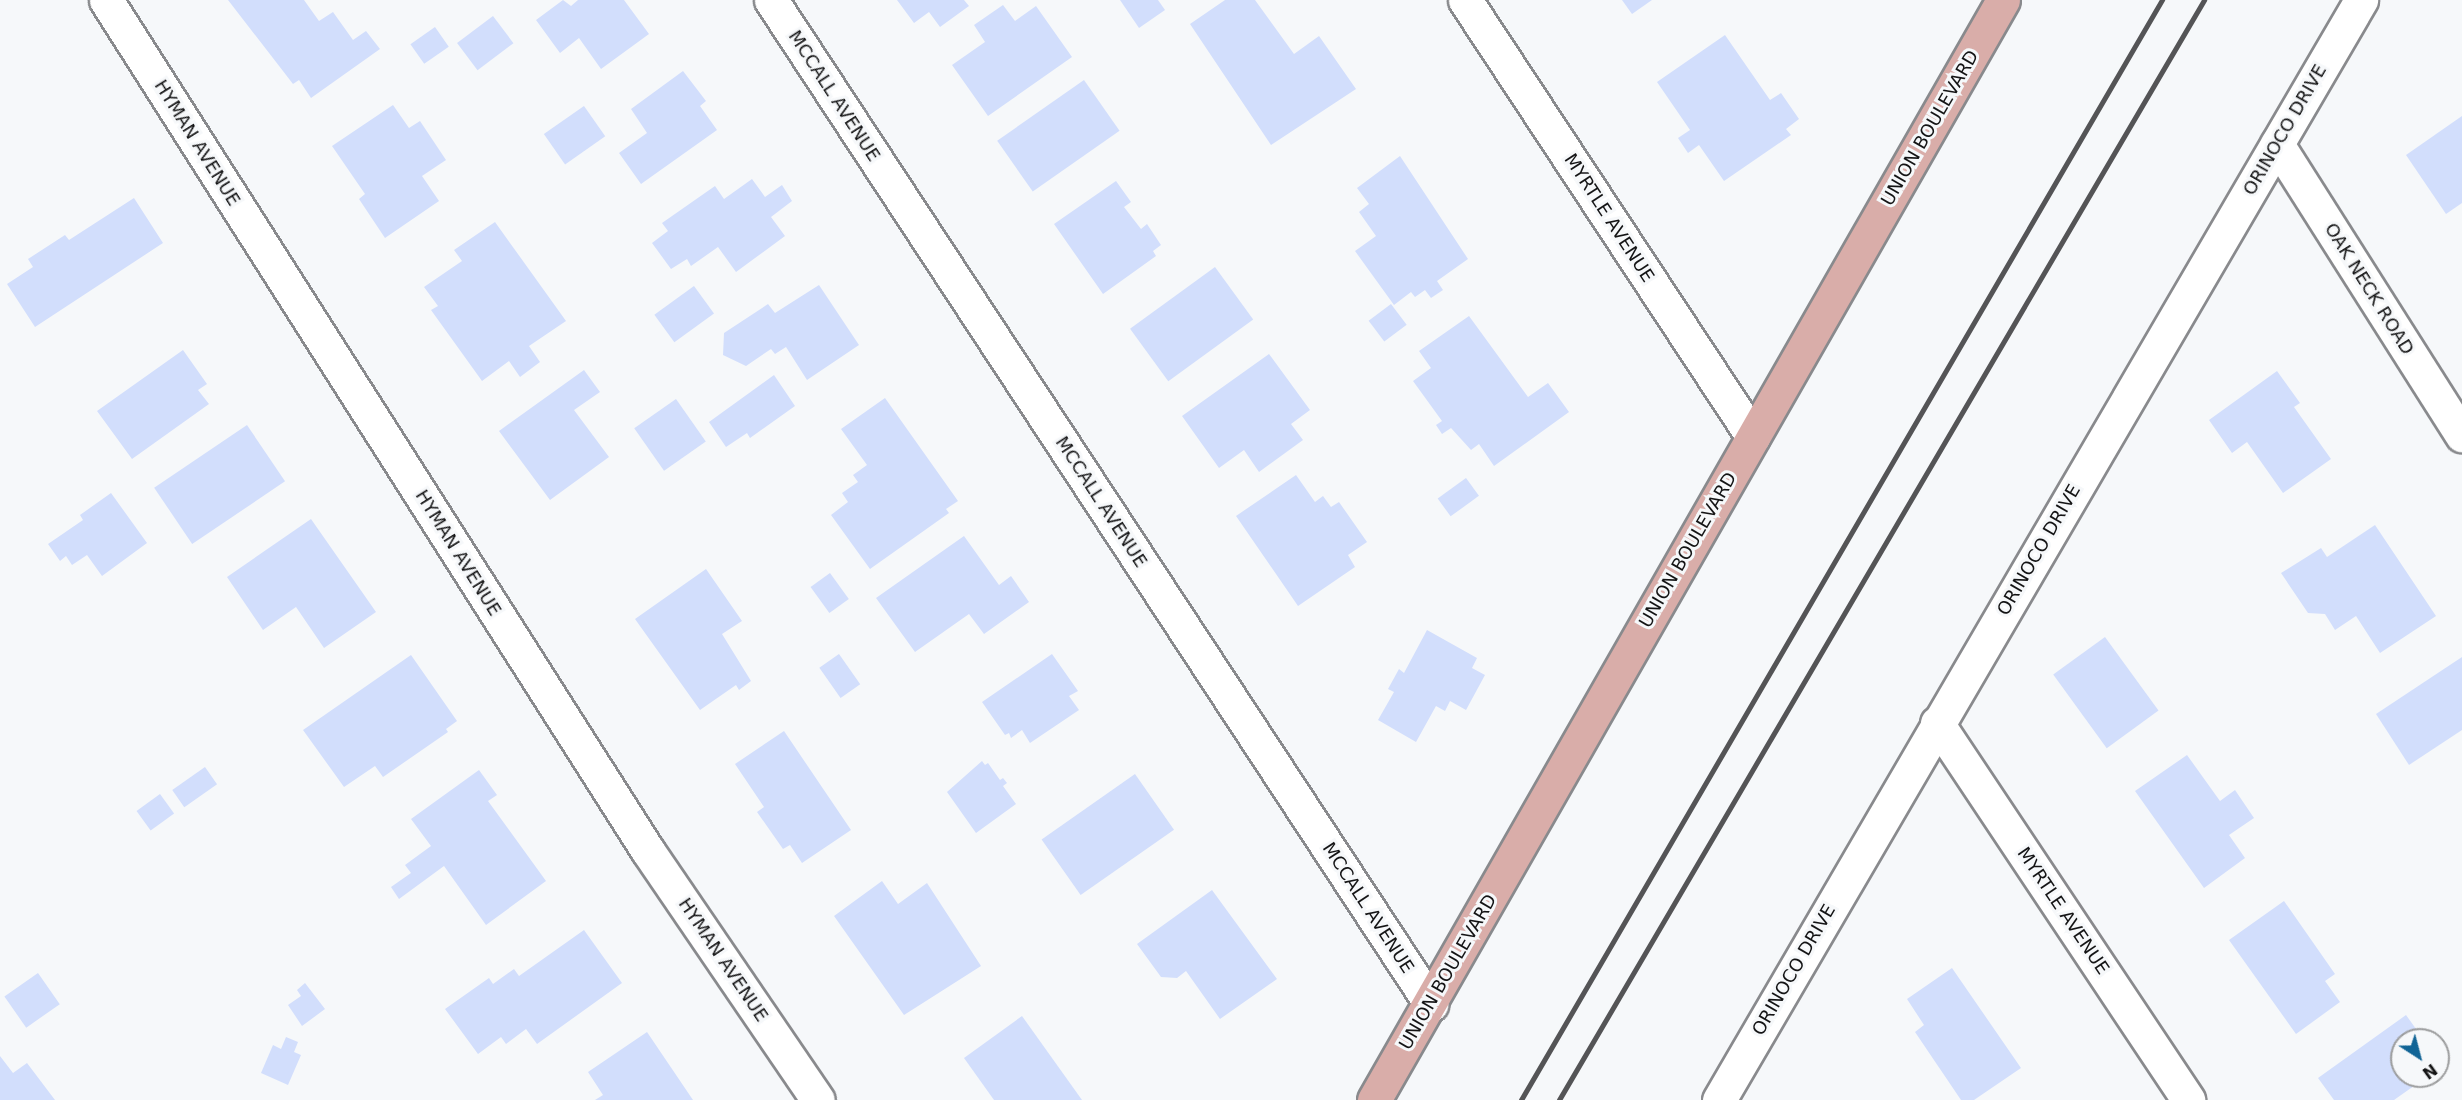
<!DOCTYPE html>
<html>
<head>
<meta charset="utf-8">
<style>
	body { margin:0 }
	#map { position:relative; width:2462px; height:1100px; overflow:hidden; background:#f6f8fa; font-family:"DejaVu Sans",sans-serif }
	div>[style] { position:absolute }
	.building>* { inset:0; background:#d2defc; transform-origin:0 0 }
	.roads { filter:drop-shadow(2px 0 #898a8d) drop-shadow(-2px 0 #898a8d) drop-shadow(0 2px #898a8d) drop-shadow(0 -2px #898a8d) }
	.minor>* { height:33px; margin:-16.5px; padding:0 16.5px; transform-origin:16.5px; border-radius:16.5px; background:#fff }
	.major>* { height:33px; margin:-16.5px; padding:0 16.5px; transform-origin:16.5px; border-radius:16.5px; background:#d9ada9 }
	.rail>* { height:4.5px; margin:-2.25px; padding:0 2.25px; transform-origin:2.25px; border-radius:2.25px; background:#545456 }
	span { translate:-50% -50%; white-space:nowrap; text-align:center; line-height:1.15; -webkit-text-stroke:6px #f6f8fa; paint-order:stroke }
	.street-label { font-size:18px; color:#141415 }
	.north { position:absolute; left:2390px; top:1028px; width:60px; height:60px; box-sizing:border-box; background:#f6f8fa; border:2px solid #9c9d9e; border-radius:50%; rotate:144deg; font-size:16px; font-weight:700; line-height:24px; text-align:center; color:#141415 }
	.north::after { content:''; display:block; margin:auto; width:21px; height:27px; background:#116496; clip-path:polygon(50% 0,100% 100%,50% 72%,0 100%) }
</style>
</head>
<body>
<div id="map">
	<div class="building">
		<div style="clip-path:polygon(228px 0,304px 0,319px 21px,333px 12px,353px 40px,366px 31px,380px 49px,311px 98px,299px 80px,293px 84px)"></div>
		<div style="clip-path:polygon(563px 0,571px 6px,578px 0,624px 0,649px 34px,601px 69px,579px 38px,560px 53px,536px 20px)"></div>
		<div style="clip-path:polygon(897px 0,964px 0,969px 6px,940px 27px,929px 12px,914px 23px)"></div>
		<div style="clip-path:polygon(1120px 0,1158px 0,1165px 10px,1139px 28px)"></div>
		<div style="clip-path:polygon(1225px 0,1255px 0,1294px 54px,1319px 36px,1356px 89px,1271px 145px,1190px 24px)"></div>
		<div style="clip-path:polygon(1622px 0,1652px 0,1632px 14px)"></div>
		<div style="clip-path:polygon(1003px 5px,1015px 21px,1036px 6px,1072px 57px,988px 116px,952px 65px,985px 42px,974px 25px)"></div>
		<div style="left:493px;top:16px;width:34px;height:45px;rotate:53deg"></div>
		<div style="left:435px;top:27px;width:24px;height:30px;rotate:55deg"></div>
		<div style="clip-path:polygon(1725px 35px,1770px 100px,1781px 93px,1799px 119px,1786px 129px,1791px 135px,1724px 181px,1699px 145px,1688px 153px,1678px 138px,1690px 130px,1657px 82px)"></div>
		<div style="clip-path:polygon(683px 71px,706px 101px,700px 106px,717px 130px,641px 184px,619px 153px,647px 133px,631px 109px)"></div>
		<div style="left:1084px;top:80px;width:62px;height:106px;rotate:55deg"></div>
		<div style="clip-path:polygon(393px 105px,409px 128px,420px 121px,446px 160px,422px 176px,439px 201px,385px 238px,359px 199px,365px 194px,332px 146px)"></div>
		<div style="left:584px;top:106px;width:37px;height:49px;rotate:55deg"></div>
		<div style="clip-path:polygon(2462px 116px,2462px 203px,2446px 214px,2406px 155px)"></div>
		<div style="clip-path:polygon(1400px 156px,1468px 259px,1437px 281px,1443px 290px,1431px 298px,1425px 290px,1415px 297px,1411px 292px,1394px 305px,1355px 251px,1376px 236px,1359px 212px,1369px 204px,1357px 188px)"></div>
		<div style="clip-path:polygon(752px 179px,765px 197px,782px 185px,792px 201px,771px 217px,785px 236px,736px 272px,718px 247px,691px 266px,687px 259px,671px 269px,652px 243px,668px 231px,662px 223px,715px 186px,724px 199px)"></div>
		<div style="clip-path:polygon(1116px 181px,1131px 202px,1124px 207px,1141px 229px,1147px 224px,1161px 245px,1153px 251px,1156px 256px,1103px 294px,1054px 224px)"></div>
		<div style="clip-path:polygon(134px 198px,163px 243px,35px 327px,7px 284px,33px 267px,28px 259px,65px 235px,69px 240px)"></div>
		<div style="clip-path:polygon(495px 222px,566px 321px,529px 346px,540px 362px,520px 377px,509px 361px,482px 381px,431px 310px,438px 306px,424px 287px,462px 261px,454px 250px)"></div>
		<div style="left:1215px;top:267px;width:65px;height:105px;rotate:54deg"></div>
		<div style="clip-path:polygon(819px 285px,859px 345px,807px 380px,786px 347px,775px 354px,771px 349px,746px 366px,723px 355px,724px 333px,768px 304px,775px 313px)"></div>
		<div style="left:694px;top:286px;width:34px;height:49px;rotate:54deg"></div>
		<div style="left:1391px;top:304px;width:26px;height:28px;rotate:53deg"></div>
		<div style="clip-path:polygon(1469px 316px,1528px 397px,1548px 383px,1569px 412px,1494px 466px,1479px 444px,1471px 450px,1451px 428px,1442px 434px,1436px 425px,1442px 421px,1413px 381px,1431px 368px,1419px 351px)"></div>
		<div style="clip-path:polygon(183px 350px,207px 384px,198px 390px,209px 404px,132px 459px,97px 411px)"></div>
		<div style="clip-path:polygon(1269px 354px,1310px 410px,1291px 424px,1303px 440px,1259px 472px,1244px 450px,1219px 468px,1182px 416px)"></div>
		<div style="clip-path:polygon(584px 370px,600px 392px,574px 410px,609px 457px,550px 500px,499px 431px)"></div>
		<div style="clip-path:polygon(2277px 371px,2300px 403px,2294px 407px,2331px 459px,2283px 493px,2247px 442px,2232px 453px,2209px 420px)"></div>
		<div style="clip-path:polygon(774px 375px,795px 406px,750px 438px,747px 433px,726px 447px,709px 422px)"></div>
		<div style="clip-path:polygon(885px 398px,958px 501px,946px 509px,949px 513px,870px 569px,831px 515px,848px 502px,842px 493px,858px 482px,853px 475px,867px 465px,841px 429px)"></div>
		<div style="left:676px;top:399px;width:52px;height:51px;rotate:55deg"></div>
		<div style="left:247px;top:425px;width:68px;height:112px;rotate:56deg"></div>
		<div style="clip-path:polygon(1296px 475px,1315px 502px,1323px 496px,1331px 507px,1339px 502px,1367px 542px,1348px 555px,1355px 567px,1298px 606px,1236px 516px)"></div>
		<div style="left:1466px;top:478px;width:22px;height:35px;rotate:54deg"></div>
		<div style="clip-path:polygon(111px 493px,147px 543px,102px 576px,87px 555px,72px 565px,66px 556px,60px 561px,48px 544px,83px 520px,80px 515px)"></div>
		<div style="clip-path:polygon(311px 519px,376px 612px,324px 648px,296px 607px,263px 630px,227px 577px)"></div>
		<div style="clip-path:polygon(2375px 525px,2436px 616px,2380px 653px,2356px 616px,2335px 630px,2325px 614px,2308px 613px,2281px 573px,2321px 548px,2327px 557px)"></div>
		<div style="clip-path:polygon(964px 536px,999px 585px,1011px 576px,1029px 602px,984px 634px,969px 614px,915px 652px,876px 598px)"></div>
		<div style="clip-path:polygon(706px 569px,742px 621px,722px 634px,751px 681px,739px 690px,736px 685px,700px 710px,635px 619px)"></div>
		<div style="left:830px;top:573px;width:32px;height:24px;rotate:54deg"></div>
		<div style="clip-path:polygon(1427px 630px,1477px 658px,1472px 668px,1485px 675px,1466px 710px,1450px 701px,1445px 711px,1436px 706px,1416px 742px,1378px 720px,1394px 692px,1388px 689px,1399px 669px,1404px 673px)"></div>
		<div style="left:2105px;top:637px;width:91px;height:64px;rotate:54deg"></div>
		<div style="left:839px;top:654px;width:37px;height:24px;rotate:55deg"></div>
		<div style="clip-path:polygon(1052px 654px,1078px 691px,1069px 696px,1079px 710px,1030px 743px,1022px 730px,1011px 738px,1009px 733px,1005px 735px,982px 702px)"></div>
		<div style="clip-path:polygon(411px 655px,457px 721px,446px 729px,448px 732px,383px 777px,375px 766px,344px 787px,303px 730px)"></div>
		<div style="clip-path:polygon(2462px 657px,2462px 730px,2409px 765px,2376px 714px)"></div>
		<div style="clip-path:polygon(784px 731px,851px 830px,802px 863px,790px 845px,783px 849px,757px 812px,764px 807px,735px 764px)"></div>
		<div style="clip-path:polygon(2187px 755px,2220px 801px,2235px 790px,2254px 818px,2229px 835px,2245px 858px,2204px 888px,2135px 791px)"></div>
		<div style="clip-path:polygon(982px 761px,985px 765px,988px 763px,1000px 780px,1003px 778px,1007px 783px,1003px 786px,1016px 804px,976px 833px,947px 792px)"></div>
		<div style="left:205px;top:767px;width:21px;height:40px;rotate:55deg"></div>
		<div style="clip-path:polygon(479px 770px,497px 795px,488px 801px,546px 881px,486px 925px,444px 866px,399px 899px,391px 887px,411px 873px,405px 865px,431px 846px,411px 819px)"></div>
		<div style="left:1135px;top:774px;width:68px;height:114px;rotate:55deg"></div>
		<div style="left:160px;top:794px;width:24px;height:29px;rotate:54deg"></div>
		<div style="clip-path:polygon(882px 881px,898px 904px,927px 883px,981px 966px,904px 1015px,834px 916px)"></div>
		<div style="clip-path:polygon(1212px 890px,1277px 979px,1220px 1019px,1186px 971px,1177px 978px,1161px 977px,1137px 944px)"></div>
		<div style="clip-path:polygon(2284px 901px,2335px 974px,2325px 981px,2340px 1002px,2296px 1034px,2229px 940px)"></div>
		<div style="clip-path:polygon(584px 930px,622px 983px,537px 1044px,526px 1029px,506px 1044px,501px 1037px,478px 1054px,445px 1009px,489px 978px,493px 984px,514px 969px,519px 976px)"></div>
		<div style="clip-path:polygon(1952px 968px,2021px 1068px,1974px 1100px,1961px 1100px,1915px 1032px,1924px 1025px,1907px 999px)"></div>
		<div style="left:38px;top:973px;width:38px;height:41px;rotate:55deg"></div>
		<div style="clip-path:polygon(305px 983px,325px 1009px,302px 1026px,288px 1005px,301px 996px,297px 990px)"></div>
		<div style="clip-path:polygon(2406px 1015px,2424px 1040px,2402px 1040px,2402px 1076px,2428px 1076px,2394px 1100px,2334px 1100px,2318px 1078px)"></div>
		<div style="clip-path:polygon(1022px 1016px,1082px 1100px,994px 1100px,964px 1058px)"></div>
		<div style="clip-path:polygon(647px 1032px,693px 1100px,595px 1100px,603px 1095px,588px 1072px)"></div>
		<div style="clip-path:polygon(286px 1037px,298px 1042px,294px 1052px,301px 1055px,288px 1085px,261px 1073px,273px 1045px,281px 1049px)"></div>
		<div style="clip-path:polygon(0 1056px,13px 1073px,27px 1063px,55px 1100px,0 1100px)"></div>
	</div>
	<div class="roads">
		<div class="minor">
			<div style="left:106px;top:0;width:1009px;rotate:57.51deg"></div>
			<div style="left:648px;top:851px;width:301px;rotate:55.7deg"></div>
			<div style="left:771px;top:0;width:1202px;rotate:56.68deg"></div>
			<div style="left:1465px;top:0;width:523px;rotate:56.61deg"></div>
			<div style="left:2277px;top:144px;width:345px;rotate:57.6deg"></div>
			<div style="left:1937px;top:723px;width:453px;rotate:56.3deg"></div>
			<div style="left:1719px;top:1100px;width:1274px;rotate:-59.73deg"></div>
		</div>
		<div class="major">
			<div style="left:1374px;top:1100px;width:1267px;rotate:-60.24deg"></div>
		</div>
	</div>
	<div class="rail">
		<div style="left:1521px;top:1100px;width:1273px;rotate:-59.77deg"></div>
		<div style="left:1559px;top:1100px;width:1275px;rotate:-59.61deg"></div>
	</div>
	<div class="street-label">
		<span style="left:834px;top:96px;rotate:57deg">MCCALL AVENUE</span>
		<span style="left:1930px;top:128px;rotate:-60deg">UNION BOULEVARD</span>
		<span style="left:2285px;top:130px;rotate:-60deg">ORINOCO DRIVE</span>
		<span style="left:197px;top:143px;rotate:58deg">HYMAN AVENUE</span>
		<span style="left:1609px;top:218px;rotate:57deg">MYRTLE AVENUE</span>
		<span style="left:2369px;top:289px;rotate:58deg">OAK NECK ROAD</span>
		<span style="left:1101px;top:502px;rotate:57deg">MCCALL AVENUE</span>
		<span style="left:1688px;top:550px;rotate:-60deg">UNION BOULEVARD</span>
		<span style="left:2039px;top:550px;rotate:-60deg">ORINOCO DRIVE</span>
		<span style="left:458px;top:553px;rotate:58deg">HYMAN AVENUE</span>
		<span style="left:1368px;top:908px;rotate:57deg">MCCALL AVENUE</span>
		<span style="left:2063px;top:911px;rotate:56deg">MYRTLE AVENUE</span>
		<span style="left:723px;top:960px;rotate:56deg">HYMAN AVENUE</span>
		<span style="left:1794px;top:970px;rotate:-60deg">ORINOCO DRIVE</span>
		<span style="left:1448px;top:972px;rotate:-60deg">UNION BOULEVARD</span>
	</div>
	<div class="north">N</div>
</div>
</body>
</html>
